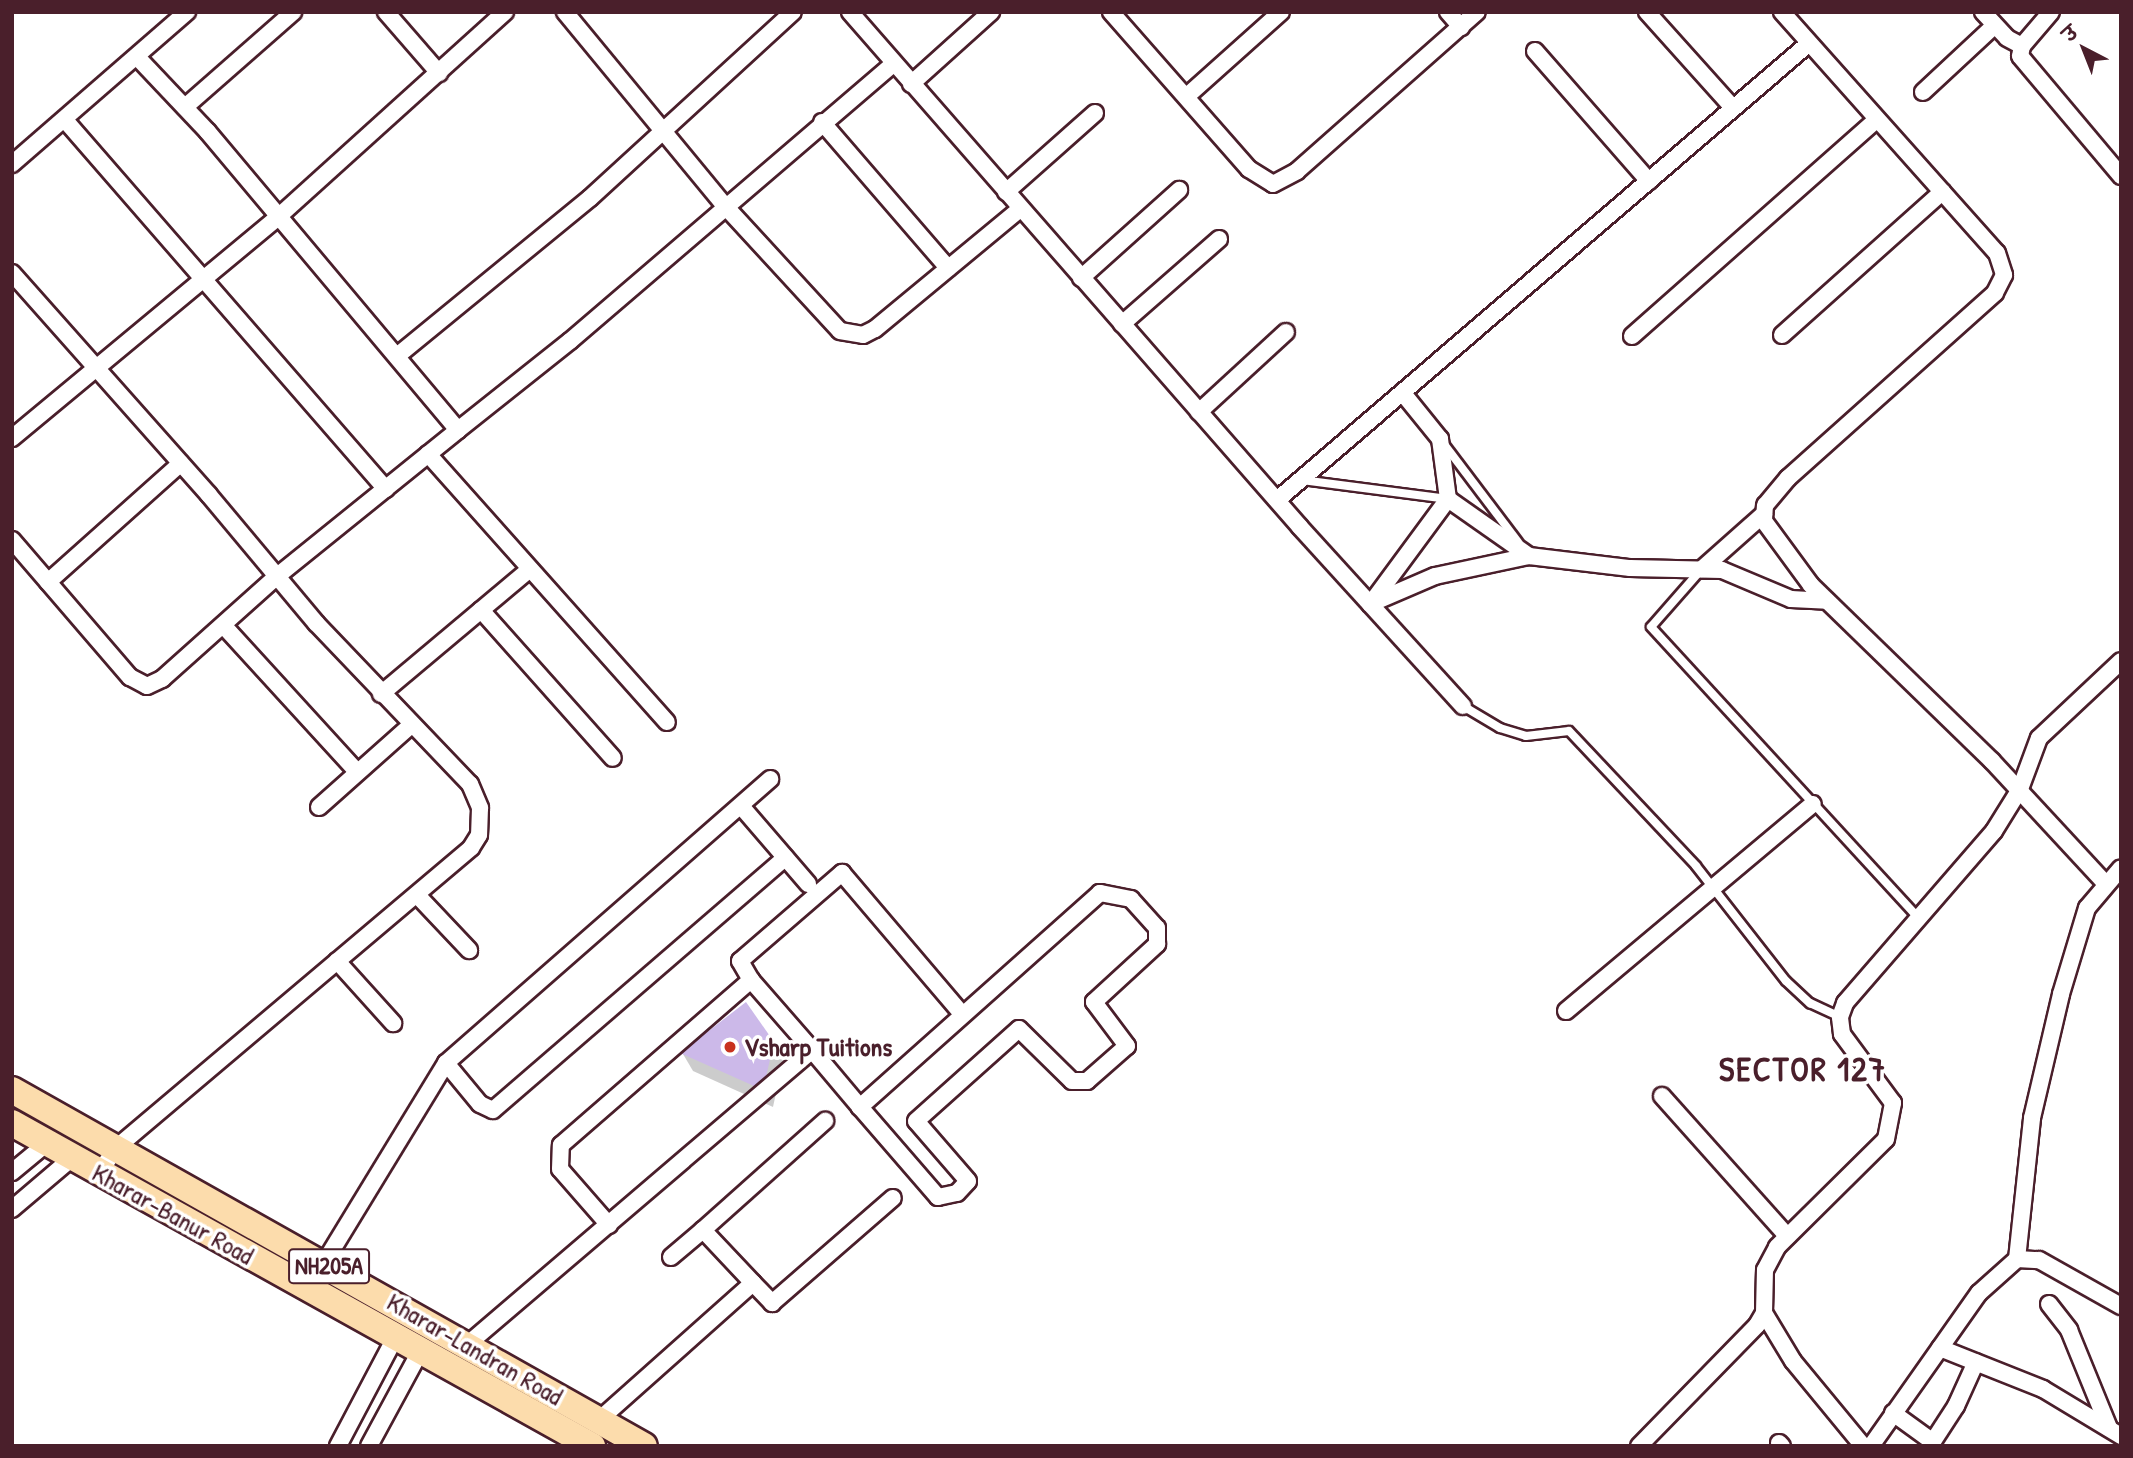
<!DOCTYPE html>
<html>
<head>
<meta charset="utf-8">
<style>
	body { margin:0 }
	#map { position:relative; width:2133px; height:1458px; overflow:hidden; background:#fff; font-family:"Patrick Hand","Playpen Sans Deva",sans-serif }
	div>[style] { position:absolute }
	.shadow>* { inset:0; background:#0003 }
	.building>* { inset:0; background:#ccb9e9 }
	.roads { filter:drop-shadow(2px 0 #4a1f2b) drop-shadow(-2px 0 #4a1f2b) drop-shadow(0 2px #4a1f2b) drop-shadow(0 -2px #4a1f2b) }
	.service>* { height:8px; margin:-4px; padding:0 4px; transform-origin:4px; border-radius:4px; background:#fff }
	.minor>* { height:16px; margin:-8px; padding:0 8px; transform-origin:8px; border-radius:8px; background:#fff }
	.trunk>* { height:26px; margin:-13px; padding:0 13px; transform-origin:13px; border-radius:13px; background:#fcdcac }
	.dots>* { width:19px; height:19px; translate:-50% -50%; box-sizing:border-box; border:4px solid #fff; border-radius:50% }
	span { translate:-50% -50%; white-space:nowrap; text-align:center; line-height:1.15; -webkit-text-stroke:7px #fff; paint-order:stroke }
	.shield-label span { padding:2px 5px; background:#fff; border:2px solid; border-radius:5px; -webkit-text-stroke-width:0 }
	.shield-label { font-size:24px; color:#4a1f2b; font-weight:700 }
	.poi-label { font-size:26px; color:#4a1f2b; font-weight:700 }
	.left { translate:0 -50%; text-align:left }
	.street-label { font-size:26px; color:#4a1f2b }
	.district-label { font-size:33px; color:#4a1f2b; font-weight:700; letter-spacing:2px }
	.frame { position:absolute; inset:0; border:14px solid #4a1f2b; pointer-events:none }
	.north { position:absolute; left:2049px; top:14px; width:70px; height:70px; -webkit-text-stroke:5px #fff; paint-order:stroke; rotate:318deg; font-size:19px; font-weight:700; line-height:28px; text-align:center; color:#4a1f2b }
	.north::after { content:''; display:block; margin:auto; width:24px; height:32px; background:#4a1f2b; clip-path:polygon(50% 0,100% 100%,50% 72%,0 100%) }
</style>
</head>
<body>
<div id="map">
	<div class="shadow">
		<div style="clip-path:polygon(773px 1042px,783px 1061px,773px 1107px,693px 1071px,683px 1054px)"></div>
	</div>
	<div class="building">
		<div style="clip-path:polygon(746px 1002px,774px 1042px,763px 1090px,680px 1053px)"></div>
	</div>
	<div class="roads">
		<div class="service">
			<div style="left:1444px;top:444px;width:123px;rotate:52.9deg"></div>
			<div style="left:1302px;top:480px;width:147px;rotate:7.4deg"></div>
			<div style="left:1700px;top:571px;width:74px;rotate:131.2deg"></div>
			<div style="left:1651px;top:627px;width:394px;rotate:47.4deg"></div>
			<div style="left:1463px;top:706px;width:43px;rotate:30.7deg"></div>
			<div style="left:1500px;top:728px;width:27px;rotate:17deg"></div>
			<div style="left:1526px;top:736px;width:43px;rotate:-6.6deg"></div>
			<div style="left:1569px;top:731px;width:185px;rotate:46.7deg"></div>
			<div style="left:1696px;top:866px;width:146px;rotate:52deg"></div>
			<div style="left:1786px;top:981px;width:33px;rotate:43deg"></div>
			<div style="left:1810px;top:1003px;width:33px;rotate:25deg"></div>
		</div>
		<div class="minor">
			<div style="left:386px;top:12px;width:81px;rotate:49deg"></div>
			<div style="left:565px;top:12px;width:253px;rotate:50.5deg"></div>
			<div style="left:726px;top:207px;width:168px;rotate:47.4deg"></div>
			<div style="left:840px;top:331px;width:23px;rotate:10deg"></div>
			<div style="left:863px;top:335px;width:13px;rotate:-27deg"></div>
			<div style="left:875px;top:329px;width:188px;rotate:-39.6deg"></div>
			<div style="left:850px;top:12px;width:684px;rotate:48.85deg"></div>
			<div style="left:1300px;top:527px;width:242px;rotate:47.7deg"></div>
			<div style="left:1111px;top:12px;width:209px;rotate:48.7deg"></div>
			<div style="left:1249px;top:169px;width:28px;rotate:32deg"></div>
			<div style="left:1273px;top:184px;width:27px;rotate:-28deg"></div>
			<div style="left:1297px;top:171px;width:240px;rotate:-41.5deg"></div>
			<div style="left:1448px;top:12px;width:20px;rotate:49deg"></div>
			<div style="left:1647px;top:12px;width:129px;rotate:48.1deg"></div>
			<div style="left:1782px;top:12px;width:323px;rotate:48.3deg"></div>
			<div style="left:1997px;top:253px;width:23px;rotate:72deg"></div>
			<div style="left:2004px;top:275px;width:20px;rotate:117deg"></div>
			<div style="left:1995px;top:293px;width:278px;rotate:138.2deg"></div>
			<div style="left:1788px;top:478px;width:35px;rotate:130deg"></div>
			<div style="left:1765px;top:505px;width:16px;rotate:94deg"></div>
			<div style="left:1764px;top:521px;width:79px;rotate:53.7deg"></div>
			<div style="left:1811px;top:585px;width:252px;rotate:44.2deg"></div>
			<div style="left:1992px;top:761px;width:166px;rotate:47.2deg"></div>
			<div style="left:1983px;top:12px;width:35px;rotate:47deg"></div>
			<div style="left:2007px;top:38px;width:17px;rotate:28deg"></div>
			<div style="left:2051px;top:12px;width:45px;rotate:130.5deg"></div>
			<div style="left:2022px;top:46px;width:10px;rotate:101deg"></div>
			<div style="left:2020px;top:56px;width:157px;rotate:49.9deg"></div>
			<div style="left:1535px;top:51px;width:173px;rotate:48.8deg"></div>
			<div style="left:911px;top:84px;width:108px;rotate:-42deg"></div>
			<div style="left:1923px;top:92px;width:97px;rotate:-42.9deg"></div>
			<div style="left:1187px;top:96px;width:126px;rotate:-41.8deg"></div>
			<div style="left:185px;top:107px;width:144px;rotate:-41.3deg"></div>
			<div style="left:65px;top:120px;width:489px;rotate:49deg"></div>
			<div style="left:822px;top:122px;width:193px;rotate:49.2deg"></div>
			<div style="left:12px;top:164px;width:232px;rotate:-41deg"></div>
			<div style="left:1006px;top:192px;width:119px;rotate:-41.6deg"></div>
			<div style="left:12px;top:273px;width:297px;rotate:48.4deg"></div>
			<div style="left:209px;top:495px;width:167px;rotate:50.1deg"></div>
			<div style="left:316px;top:623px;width:223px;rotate:46.3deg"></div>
			<div style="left:470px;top:784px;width:26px;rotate:67deg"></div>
			<div style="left:480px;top:808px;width:27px;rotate:92deg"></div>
			<div style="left:479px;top:835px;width:15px;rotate:122deg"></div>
			<div style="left:471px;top:848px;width:463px;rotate:139.8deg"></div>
			<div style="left:117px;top:1147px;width:33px;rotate:125deg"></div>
			<div style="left:1081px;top:278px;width:132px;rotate:-41.9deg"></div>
			<div style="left:1122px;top:324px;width:129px;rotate:-41.2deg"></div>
			<div style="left:1782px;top:335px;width:215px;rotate:-41.8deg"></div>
			<div style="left:1632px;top:336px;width:326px;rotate:-41.5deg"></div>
			<div style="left:397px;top:356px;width:249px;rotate:-39.3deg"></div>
			<div style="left:590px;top:198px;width:275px;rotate:-42.5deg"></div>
			<div style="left:1199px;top:412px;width:118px;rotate:-42.6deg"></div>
			<div style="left:458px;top:430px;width:143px;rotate:-38.5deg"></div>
			<div style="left:570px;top:341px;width:426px;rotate:-40.6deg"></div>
			<div style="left:12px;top:438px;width:346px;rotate:-39.7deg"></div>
			<div style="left:278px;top:217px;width:306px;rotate:-42.1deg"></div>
			<div style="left:428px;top:454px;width:359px;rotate:48.3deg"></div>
			<div style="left:1448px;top:499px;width:99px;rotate:35.1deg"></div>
			<div style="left:1277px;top:500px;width:700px;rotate:-40.65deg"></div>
			<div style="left:12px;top:540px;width:181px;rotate:49.3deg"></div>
			<div style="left:130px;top:677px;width:19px;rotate:28deg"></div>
			<div style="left:147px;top:686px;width:17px;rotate:-25deg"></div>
			<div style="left:162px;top:679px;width:153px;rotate:-41.8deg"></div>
			<div style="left:276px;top:577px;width:234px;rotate:-38.9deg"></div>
			<div style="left:458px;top:430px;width:390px;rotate:-130deg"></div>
			<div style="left:207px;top:131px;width:102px;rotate:-133.4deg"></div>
			<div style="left:1702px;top:569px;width:83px;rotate:-41.6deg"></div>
			<div style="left:48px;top:582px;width:178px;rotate:-41.8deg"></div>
			<div style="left:1372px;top:602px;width:128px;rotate:-53.6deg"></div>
			<div style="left:1448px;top:499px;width:61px;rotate:-97.6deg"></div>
			<div style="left:1440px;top:439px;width:60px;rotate:-129deg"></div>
			<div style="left:1370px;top:604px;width:71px;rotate:-23.3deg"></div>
			<div style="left:1435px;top:576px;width:96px;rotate:-12deg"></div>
			<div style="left:1529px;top:556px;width:102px;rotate:6.8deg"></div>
			<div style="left:1630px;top:568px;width:92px;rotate:1.2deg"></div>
			<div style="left:1722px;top:570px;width:75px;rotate:22.8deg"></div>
			<div style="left:1791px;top:599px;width:36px;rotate:3deg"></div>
			<div style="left:481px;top:610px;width:198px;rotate:48.3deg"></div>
			<div style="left:223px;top:625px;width:199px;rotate:47.6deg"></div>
			<div style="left:381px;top:694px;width:194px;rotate:-40deg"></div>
			<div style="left:741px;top:806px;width:103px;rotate:49.3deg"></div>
			<div style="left:319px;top:807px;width:123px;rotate:-41.7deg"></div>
			<div style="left:417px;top:895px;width:76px;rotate:46.6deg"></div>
			<div style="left:337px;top:961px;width:84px;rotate:47.9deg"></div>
			<div style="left:751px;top:980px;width:22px;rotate:-120deg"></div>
			<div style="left:740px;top:961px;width:135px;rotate:-40.8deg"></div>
			<div style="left:842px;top:873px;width:185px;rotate:49.6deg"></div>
			<div style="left:1566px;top:1011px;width:322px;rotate:-40deg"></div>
			<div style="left:446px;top:1063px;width:53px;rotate:50.3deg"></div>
			<div style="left:480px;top:1104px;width:14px;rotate:25deg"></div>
			<div style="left:493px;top:1110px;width:386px;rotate:-40.8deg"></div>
			<div style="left:1662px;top:1096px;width:188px;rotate:48.2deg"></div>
			<div style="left:12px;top:1172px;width:45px;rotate:-39.6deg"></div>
			<div style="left:12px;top:1209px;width:79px;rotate:-40.4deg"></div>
			<div style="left:609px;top:1225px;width:74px;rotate:-131.2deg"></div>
			<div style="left:560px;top:1169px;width:24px;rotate:-88deg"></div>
			<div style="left:561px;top:1145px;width:252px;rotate:-41deg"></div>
			<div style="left:751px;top:980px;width:93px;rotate:48.9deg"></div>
			<div style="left:671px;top:1257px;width:42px;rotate:-40.2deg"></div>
			<div style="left:2017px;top:1259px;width:142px;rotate:-83.9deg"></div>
			<div style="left:2032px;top:1118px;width:127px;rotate:-76.8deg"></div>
			<div style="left:2061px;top:994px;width:90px;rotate:-73.2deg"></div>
			<div style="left:2087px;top:908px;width:52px;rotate:-49.6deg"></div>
			<div style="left:324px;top:1263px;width:234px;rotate:-58.6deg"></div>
			<div style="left:446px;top:1063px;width:431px;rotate:-41.2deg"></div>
			<div style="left:753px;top:1283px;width:28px;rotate:46deg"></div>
			<div style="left:772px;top:1303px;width:160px;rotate:-41deg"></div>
			<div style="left:2049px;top:1304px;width:33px;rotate:52deg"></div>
			<div style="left:2069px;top:1330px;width:106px;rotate:67.8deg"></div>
			<div style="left:1764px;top:1313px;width:56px;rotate:58.9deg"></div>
			<div style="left:1793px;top:1361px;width:110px;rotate:50.5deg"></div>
			<div style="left:468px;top:1344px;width:453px;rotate:-40.5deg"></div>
			<div style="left:812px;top:1050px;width:75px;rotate:49.9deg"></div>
			<div style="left:860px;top:1107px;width:119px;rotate:49.1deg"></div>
			<div style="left:938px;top:1197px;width:19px;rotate:-12deg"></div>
			<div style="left:957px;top:1193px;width:16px;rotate:-47deg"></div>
			<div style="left:968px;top:1181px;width:79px;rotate:-130.9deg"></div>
			<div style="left:916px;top:1121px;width:138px;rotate:-41.8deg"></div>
			<div style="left:1019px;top:1029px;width:74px;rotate:44.5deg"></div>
			<div style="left:1072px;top:1081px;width:15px"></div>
			<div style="left:1087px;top:1081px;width:53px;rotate:-41.2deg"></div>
			<div style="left:1127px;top:1046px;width:55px;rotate:-126.9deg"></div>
			<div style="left:1094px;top:1002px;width:86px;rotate:-42.6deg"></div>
			<div style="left:1157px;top:944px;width:16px;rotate:-90deg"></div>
			<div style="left:1157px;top:928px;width:39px;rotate:-132deg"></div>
			<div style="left:1131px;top:899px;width:32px;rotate:-169deg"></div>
			<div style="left:1100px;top:893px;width:322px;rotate:138.3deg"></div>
			<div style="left:1940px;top:1348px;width:111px;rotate:21.7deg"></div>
			<div style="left:2043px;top:1389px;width:91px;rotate:31.1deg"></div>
			<div style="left:1893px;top:1413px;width:49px;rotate:35.9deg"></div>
			<div style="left:599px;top:1420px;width:206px;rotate:-41.7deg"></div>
			<div style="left:753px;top:1283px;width:73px;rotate:-133.3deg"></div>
			<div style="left:703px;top:1230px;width:164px;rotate:-41.8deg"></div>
			<div style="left:1779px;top:1443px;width:4px;rotate:45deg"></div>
			<div style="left:338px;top:1446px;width:124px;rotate:-62.2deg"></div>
			<div style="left:369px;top:1446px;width:109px;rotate:-61.6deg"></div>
			<div style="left:1639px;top:1446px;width:169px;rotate:-45.7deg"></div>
			<div style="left:1757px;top:1325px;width:14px;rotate:-60deg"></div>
			<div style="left:1764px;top:1313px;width:43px;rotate:-88.7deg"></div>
			<div style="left:1765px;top:1270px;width:26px;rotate:-62deg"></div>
			<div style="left:1777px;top:1247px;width:153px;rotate:-44.7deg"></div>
			<div style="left:1886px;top:1139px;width:37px;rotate:-79deg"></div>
			<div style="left:1893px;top:1103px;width:86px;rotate:-126.5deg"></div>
			<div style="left:1842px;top:1034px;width:17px;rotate:-97deg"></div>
			<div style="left:1840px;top:1017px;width:15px;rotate:-70deg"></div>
			<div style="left:1845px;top:1003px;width:228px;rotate:-49.1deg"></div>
			<div style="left:1994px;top:831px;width:49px;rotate:-58.2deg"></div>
			<div style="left:2020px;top:789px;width:54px;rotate:-69.6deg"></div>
			<div style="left:2039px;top:738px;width:112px;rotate:-43.2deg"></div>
			<div style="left:1871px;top:1446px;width:187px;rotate:-54.8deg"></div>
			<div style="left:1979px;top:1293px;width:51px;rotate:-41.8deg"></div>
			<div style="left:2017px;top:1259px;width:22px;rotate:3deg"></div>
			<div style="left:2039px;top:1260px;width:94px;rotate:29.3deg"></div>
			<div style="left:1930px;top:1446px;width:48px;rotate:-57deg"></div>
			<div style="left:1956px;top:1406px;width:48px;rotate:-65.6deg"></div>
		</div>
		<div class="trunk">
			<div style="left:12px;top:1090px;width:725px;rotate:29.39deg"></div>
			<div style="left:12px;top:1123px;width:664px;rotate:29.11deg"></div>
		</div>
	</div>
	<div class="dots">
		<div style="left:730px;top:1047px;background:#c8321e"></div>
	</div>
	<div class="shield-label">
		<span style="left:329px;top:1266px">NH205A</span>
	</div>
	<div class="poi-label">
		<span class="left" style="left:744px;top:1047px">Vsharp Tuitions</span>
	</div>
	<div class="street-label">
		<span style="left:173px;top:1214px;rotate:29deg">Kharar-Banur Road</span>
		<span style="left:475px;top:1349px;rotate:30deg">Kharar-Landran Road</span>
	</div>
	<div class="district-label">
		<span style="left:1803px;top:1070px">SECTOR 127</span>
	</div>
	<div class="frame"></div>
	<div class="north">उ</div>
</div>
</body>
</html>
